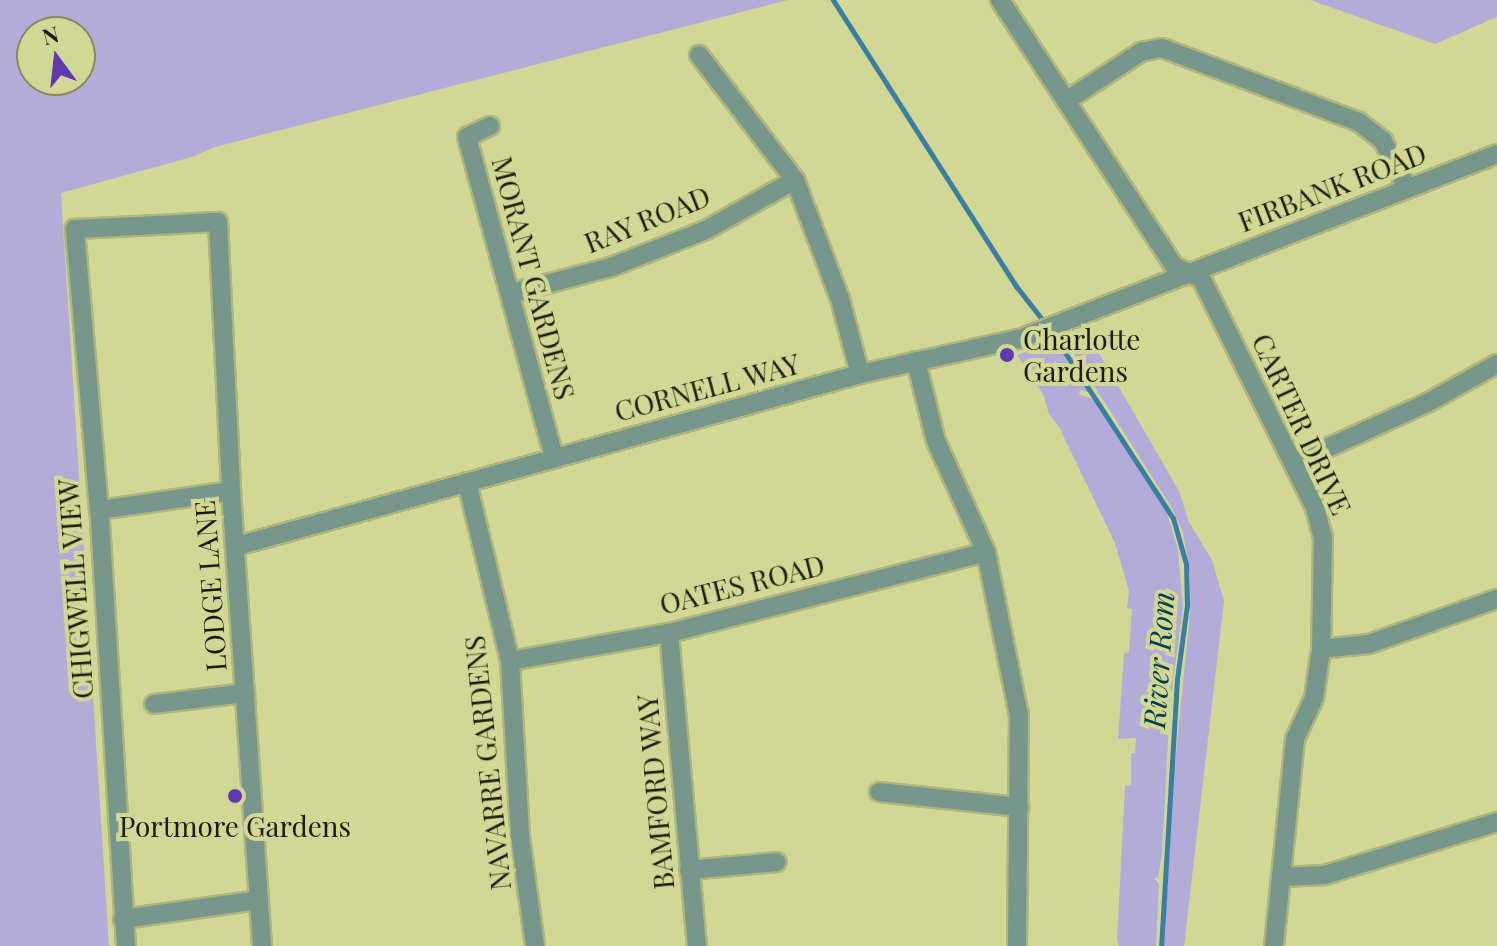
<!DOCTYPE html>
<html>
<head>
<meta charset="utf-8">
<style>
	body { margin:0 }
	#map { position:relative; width:1497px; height:946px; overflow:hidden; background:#d1d896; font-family:"Playfair Display",serif }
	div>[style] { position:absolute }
	.green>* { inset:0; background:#b4acd8 }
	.stream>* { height:5px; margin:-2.5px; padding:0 2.5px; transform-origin:2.5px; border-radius:2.5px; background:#3a7fa1 }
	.roads { filter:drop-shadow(2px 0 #b0b67b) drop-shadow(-2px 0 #b0b67b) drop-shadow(0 2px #b0b67b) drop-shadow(0 -2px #b0b67b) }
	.minor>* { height:18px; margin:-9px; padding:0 9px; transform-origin:9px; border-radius:9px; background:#77978c }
	.dots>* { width:22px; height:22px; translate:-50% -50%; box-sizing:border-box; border:4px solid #d1d896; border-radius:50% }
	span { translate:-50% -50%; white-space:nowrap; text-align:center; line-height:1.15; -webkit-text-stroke:8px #d1d896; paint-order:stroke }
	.street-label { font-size:28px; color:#191b02 }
	.poi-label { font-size:28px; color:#191b02 }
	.left { translate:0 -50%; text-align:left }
	.water-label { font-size:30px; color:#003b53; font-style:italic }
	.north { position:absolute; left:16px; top:16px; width:80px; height:80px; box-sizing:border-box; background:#d1d896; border:2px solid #878c5b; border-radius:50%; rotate:345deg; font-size:22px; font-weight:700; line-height:32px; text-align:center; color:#191b02 }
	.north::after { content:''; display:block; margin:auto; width:28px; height:36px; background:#6038b0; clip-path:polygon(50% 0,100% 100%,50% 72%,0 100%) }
</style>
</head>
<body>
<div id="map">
	<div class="green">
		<div style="clip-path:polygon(evenodd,0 0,788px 0,215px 147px,192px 157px,61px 193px,109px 946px,0 946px,0 0,32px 32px,80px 32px,80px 80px,32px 80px,32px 32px)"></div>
		<div style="clip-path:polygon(1310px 0,1497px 0,1497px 17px,1435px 44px)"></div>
		<div style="clip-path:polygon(1087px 332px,1179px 491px,1189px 522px,1212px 560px,1224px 601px,1184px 946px,1164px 946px,1174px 773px,1190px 614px,1190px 575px,1183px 532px,1172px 508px,1063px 337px)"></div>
		<div style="clip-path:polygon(1055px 341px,1091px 393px,1080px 390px,1079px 394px,1095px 400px,1167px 513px,1178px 549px,1183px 608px,1170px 703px,1162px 854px,1158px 878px,1154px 878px,1159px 884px,1156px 946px,1119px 946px,1117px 939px,1125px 786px,1131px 785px,1131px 753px,1135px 753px,1136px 738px,1118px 739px,1124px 654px,1129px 652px,1132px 609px,1127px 608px,1129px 591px,1115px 543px,1059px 427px,1049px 414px,1043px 394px,1017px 355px)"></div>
	</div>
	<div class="stream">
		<div style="left:833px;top:0;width:340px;rotate:57.4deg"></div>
		<div style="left:1016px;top:286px;width:47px;rotate:51.9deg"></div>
		<div style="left:1051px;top:331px;width:223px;rotate:56.9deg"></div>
		<div style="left:1173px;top:518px;width:48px;rotate:74.2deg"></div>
		<div style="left:1186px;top:564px;width:41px;rotate:88.6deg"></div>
		<div style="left:1187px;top:605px;width:75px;rotate:97.7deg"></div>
		<div style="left:1177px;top:679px;width:267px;rotate:93.4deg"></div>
	</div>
	<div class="roads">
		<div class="minor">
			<div style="left:1000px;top:0;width:319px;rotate:56.8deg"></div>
			<div style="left:1175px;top:267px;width:28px;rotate:23deg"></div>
			<div style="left:1201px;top:278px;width:257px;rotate:63.6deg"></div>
			<div style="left:1315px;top:508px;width:31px;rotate:75deg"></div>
			<div style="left:1323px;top:538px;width:111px;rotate:91deg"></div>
			<div style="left:1321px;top:649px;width:49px;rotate:98.1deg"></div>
			<div style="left:1314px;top:698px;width:45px;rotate:114.9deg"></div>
			<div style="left:1295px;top:739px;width:208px;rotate:95.8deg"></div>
			<div style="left:699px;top:55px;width:158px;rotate:52.5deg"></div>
			<div style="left:795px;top:180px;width:127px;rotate:69.3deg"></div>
			<div style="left:840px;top:299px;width:78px;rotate:75.1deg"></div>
			<div style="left:1066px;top:101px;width:90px;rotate:-33.2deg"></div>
			<div style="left:1141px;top:52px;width:21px;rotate:-11deg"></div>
			<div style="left:1162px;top:48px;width:210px;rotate:20.6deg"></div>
			<div style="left:1359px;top:122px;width:31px;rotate:38deg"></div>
			<div style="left:1383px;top:141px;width:53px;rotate:62.9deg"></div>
			<div style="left:490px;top:126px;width:25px;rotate:154deg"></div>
			<div style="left:467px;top:137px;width:333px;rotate:74.8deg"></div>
			<div style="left:512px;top:293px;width:102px;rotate:-14.7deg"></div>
			<div style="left:611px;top:267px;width:102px;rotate:-21.3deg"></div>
			<div style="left:706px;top:230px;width:102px;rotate:-29.3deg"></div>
			<div style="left:916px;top:361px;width:82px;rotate:76deg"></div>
			<div style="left:936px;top:441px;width:122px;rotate:65.8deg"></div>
			<div style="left:986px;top:552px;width:166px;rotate:78.6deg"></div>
			<div style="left:1019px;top:715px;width:231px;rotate:90.5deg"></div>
			<div style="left:1294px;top:463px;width:146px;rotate:-24.3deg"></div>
			<div style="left:1427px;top:403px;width:80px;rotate:-29.1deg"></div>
			<div style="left:467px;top:482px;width:184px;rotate:76.5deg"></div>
			<div style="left:510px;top:661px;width:175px;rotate:86.7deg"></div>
			<div style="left:520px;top:836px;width:111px;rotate:82.2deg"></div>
			<div style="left:99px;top:510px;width:133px;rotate:-8.2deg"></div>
			<div style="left:237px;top:546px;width:646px;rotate:-15.43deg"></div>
			<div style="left:860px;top:374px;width:166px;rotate:-12.5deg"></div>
			<div style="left:1022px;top:338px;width:509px;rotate:-21.17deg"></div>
			<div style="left:669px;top:633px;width:314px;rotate:84.9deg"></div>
			<div style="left:1321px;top:649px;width:48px;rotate:-5.9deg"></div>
			<div style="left:1369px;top:644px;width:136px;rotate:-19.4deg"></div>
			<div style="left:510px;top:661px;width:161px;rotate:-10deg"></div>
			<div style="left:669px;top:633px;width:327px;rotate:-14.3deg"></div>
			<div style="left:154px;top:704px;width:92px;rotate:-6.9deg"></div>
			<div style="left:879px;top:792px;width:141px;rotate:6.1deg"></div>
			<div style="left:689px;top:870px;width:88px;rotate:-5.2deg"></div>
			<div style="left:1281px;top:877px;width:44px;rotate:-2.6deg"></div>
			<div style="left:1325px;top:875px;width:180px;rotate:-17.1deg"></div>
			<div style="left:123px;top:919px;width:136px;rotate:-8deg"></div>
			<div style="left:126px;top:946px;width:437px;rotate:-93.5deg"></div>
			<div style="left:99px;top:510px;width:282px;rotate:-94.9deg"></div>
			<div style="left:75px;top:229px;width:143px;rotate:-2.8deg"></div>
			<div style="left:218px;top:222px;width:269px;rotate:87.2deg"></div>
			<div style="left:231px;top:491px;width:456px;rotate:86.1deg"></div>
		</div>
	</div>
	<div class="dots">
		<div style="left:1007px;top:355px;background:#6038b0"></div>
		<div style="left:235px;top:796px;background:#6038b0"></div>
	</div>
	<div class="street-label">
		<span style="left:1332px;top:187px;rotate:-21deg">FIRBANK ROAD</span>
		<span style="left:647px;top:219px;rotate:-22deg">RAY ROAD</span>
		<span style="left:534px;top:278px;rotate:75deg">MORANT GARDENS</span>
		<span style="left:707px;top:387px;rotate:-15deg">CORNELL WAY</span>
		<span style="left:1302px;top:424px;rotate:65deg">CARTER DRIVE</span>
		<span style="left:742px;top:584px;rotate:-14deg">OATES ROAD</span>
		<span style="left:210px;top:586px;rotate:-94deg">LODGE LANE</span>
		<span style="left:75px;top:589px;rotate:-94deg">CHIGWELL VIEW</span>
		<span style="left:487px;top:763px;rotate:-96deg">NAVARRE GARDENS</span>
		<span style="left:655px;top:792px;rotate:-95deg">BAMFORD WAY</span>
	</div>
	<div class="poi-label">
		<span class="left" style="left:1023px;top:355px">Charlotte<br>Gardens</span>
		<span style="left:235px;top:826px">Portmore Gardens</span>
	</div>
	<div class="water-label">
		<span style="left:1158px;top:660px;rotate:-86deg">River Rom</span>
	</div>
	<div class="north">N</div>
</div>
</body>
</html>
